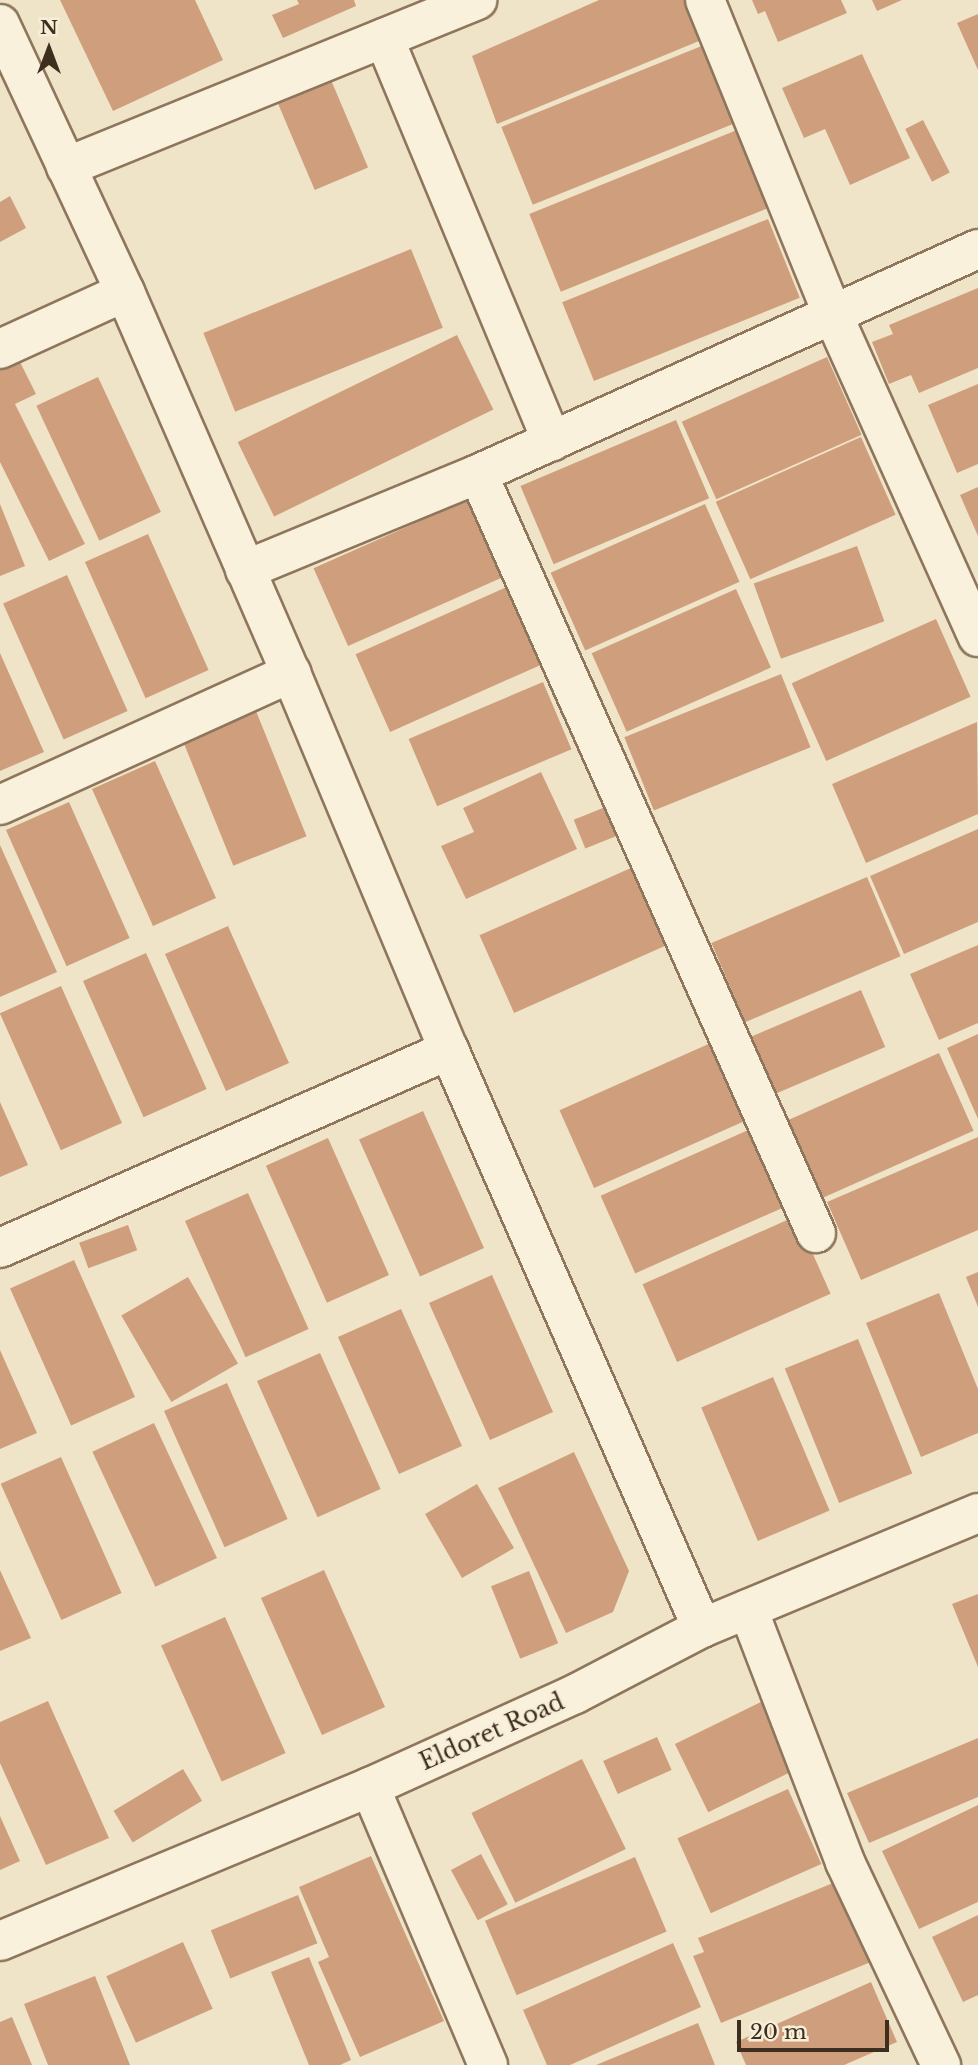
<!DOCTYPE html>
<html>
<head>
<meta charset="utf-8">
<style>
	body { margin:0 }
	#map { position:relative; width:978px; height:2065px; overflow:hidden; background:#f0e4c8; font-family:"Libre Baskerville",serif }
	div>[style] { position:absolute }
	.building>* { inset:0; background:#cf9f7d; transform-origin:0 0 }
	.roads { filter:drop-shadow(2px 0 #8d765c) drop-shadow(-2px 0 #8d765c) drop-shadow(0 2px #8d765c) drop-shadow(0 -2px #8d765c) }
	.street>* { height:38px; margin:-19px; padding:0 19px; transform-origin:19px; border-radius:19px; background:#faf1dc }
	span { translate:-50% -50%; white-space:nowrap; text-align:center; line-height:1.15; -webkit-text-stroke:5px #f7eed8; paint-order:stroke }
	.street-label { font-size:23px; color:#3d2e20 }
	.north { position:absolute; left:14px; top:14px; width:70px; height:70px; -webkit-text-stroke:5px #f7eed8; paint-order:stroke; rotate:0deg; font-size:19px; font-weight:700; line-height:28px; text-align:center; color:#3d2e20 }
	.north::after { content:''; display:block; margin:auto; width:24px; height:32px; background:#3d2e20; clip-path:polygon(50% 0,100% 100%,50% 72%,0 100%) }
	.scale { position:absolute; left:737px; top:2020px; width:152px; height:32px; box-sizing:border-box; border:4px solid #3d2e20; border-top:0; padding-left:9px; font-size:21px; line-height:24px; white-space:nowrap; color:#3d2e20; -webkit-text-stroke:5px #f7eed8; paint-order:stroke }
</style>
</head>
<body>
<div id="map">
	<div class="building">
		<div style="clip-path:polygon(60px 0,195px 0,223px 60px,113px 111px)"></div>
		<div style="clip-path:polygon(297px 0,354px 0,356px 6px,283px 38px,272px 15px,299px 4px)"></div>
		<div style="clip-path:polygon(599px 0,689px 0,704px 39px,497px 124px,472px 56px)"></div>
		<div style="clip-path:polygon(752px 0,841px 0,847px 13px,778px 42px,765px 11px,758px 14px)"></div>
		<div style="clip-path:polygon(872px 0,902px 0,877px 11px)"></div>
		<div style="clip-path:polygon(978px 14px,978px 70px,957px 23px)"></div>
		<div style="left:709px;top:43px;width:84px;height:224px;rotate:68deg"></div>
		<div style="clip-path:polygon(862px 54px,910px 158px,850px 185px,825px 129px,804px 138px,782px 88px)"></div>
		<div style="left:331px;top:80px;width:95px;height:58px;rotate:67deg"></div>
		<div style="left:923px;top:120px;width:59px;height:20px;rotate:63deg"></div>
		<div style="left:737px;top:130px;width:84px;height:224px;rotate:68deg"></div>
		<div style="clip-path:polygon(10px 196px,26px 228px,0 242px,0 202px)"></div>
		<div style="left:768px;top:219px;width:85px;height:222px;rotate:68deg"></div>
		<div style="left:411px;top:249px;width:85px;height:224px;rotate:68deg"></div>
		<div style="clip-path:polygon(978px 288px,978px 368px,919px 393px,911px 375px,889px 384px,872px 342px,893px 334px,889px 325px)"></div>
		<div style="left:457px;top:335px;width:83px;height:244px;rotate:64deg"></div>
		<div style="left:827px;top:357px;width:85px;height:159px;rotate:66deg"></div>
		<div style="clip-path:polygon(18px 358px,36px 394px,15px 404px,85px 544px,49px 561px,0 462px,0 367px)"></div>
		<div style="left:98px;top:377px;width:149px;height:68px;rotate:65deg"></div>
		<div style="clip-path:polygon(978px 384px,978px 464px,957px 473px,928px 405px)"></div>
		<div style="left:676px;top:420px;width:85px;height:169px;rotate:67deg"></div>
		<div style="left:861px;top:437px;width:85px;height:159px;rotate:66deg"></div>
		<div style="clip-path:polygon(978px 487px,978px 536px,960px 495px)"></div>
		<div style="left:467px;top:500px;width:85px;height:168px;rotate:66deg"></div>
		<div style="clip-path:polygon(0 504px,25px 566px,0 576px)"></div>
		<div style="left:705px;top:504px;width:85px;height:169px;rotate:66deg"></div>
		<div style="left:148px;top:534px;width:149px;height:69px;rotate:66deg"></div>
		<div style="left:857px;top:546px;width:80px;height:110px;rotate:70deg"></div>
		<div style="left:67px;top:575px;width:149px;height:70px;rotate:66deg"></div>
		<div style="left:509px;top:586px;width:85px;height:168px;rotate:66deg"></div>
		<div style="left:736px;top:589px;width:86px;height:158px;rotate:66deg"></div>
		<div style="left:936px;top:619px;width:85px;height:158px;rotate:66deg"></div>
		<div style="clip-path:polygon(0 653px,44px 752px,0 771px)"></div>
		<div style="left:781px;top:674px;width:79px;height:169px;rotate:68deg"></div>
		<div style="left:543px;top:682px;width:73px;height:146px;rotate:67deg"></div>
		<div style="left:256px;top:711px;width:135px;height:79px;rotate:68deg"></div>
		<div style="clip-path:polygon(977px 722px,978px 814px,866px 863px,832px 784px)"></div>
		<div style="left:155px;top:761px;width:150px;height:69px;rotate:66deg"></div>
		<div style="clip-path:polygon(541px 772px,577px 849px,466px 899px,441px 846px,474px 832px,463px 808px)"></div>
		<div style="left:69px;top:802px;width:149px;height:69px;rotate:66deg"></div>
		<div style="left:608px;top:806px;width:31px;height:37px;rotate:68deg"></div>
		<div style="clip-path:polygon(978px 829px,978px 922px,904px 954px,870px 876px)"></div>
		<div style="clip-path:polygon(0 845px,57px 972px,0 997px)"></div>
		<div style="left:633px;top:867px;width:85px;height:168px;rotate:66deg"></div>
		<div style="left:867px;top:877px;width:86px;height:169px;rotate:67deg"></div>
		<div style="left:228px;top:926px;width:150px;height:69px;rotate:66deg"></div>
		<div style="clip-path:polygon(978px 945px,978px 1023px,939px 1040px,910px 974px)"></div>
		<div style="left:146px;top:953px;width:149px;height:69px;rotate:66deg"></div>
		<div style="left:61px;top:986px;width:150px;height:67px;rotate:66deg"></div>
		<div style="left:861px;top:990px;width:62px;height:123px;rotate:67deg"></div>
		<div style="clip-path:polygon(978px 1034px,978px 1119px,947px 1048px)"></div>
		<div style="left:713px;top:1042px;width:85px;height:168px;rotate:66deg"></div>
		<div style="left:939px;top:1053px;width:85px;height:168px;rotate:66deg"></div>
		<div style="clip-path:polygon(0 1102px,28px 1165px,0 1177px)"></div>
		<div style="left:423px;top:1111px;width:150px;height:70px;rotate:66deg"></div>
		<div style="left:755px;top:1127px;width:85px;height:169px;rotate:66deg"></div>
		<div style="clip-path:polygon(978px 1137px,978px 1230px,861px 1280px,827px 1202px)"></div>
		<div style="left:328px;top:1138px;width:150px;height:68px;rotate:66deg"></div>
		<div style="left:248px;top:1193px;width:149px;height:69px;rotate:66deg"></div>
		<div style="left:796px;top:1216px;width:85px;height:168px;rotate:66deg"></div>
		<div style="left:128px;top:1225px;width:27px;height:52px;rotate:70deg"></div>
		<div style="left:74px;top:1260px;width:150px;height:70px;rotate:66deg"></div>
		<div style="clip-path:polygon(978px 1272px,978px 1307px,966px 1277px)"></div>
		<div style="left:492px;top:1275px;width:150px;height:69px;rotate:66deg"></div>
		<div style="left:188px;top:1277px;width:100px;height:77px;rotate:60deg"></div>
		<div style="clip-path:polygon(939px 1293px,978px 1389px,978px 1433px,921px 1457px,866px 1323px)"></div>
		<div style="left:401px;top:1309px;width:150px;height:69px;rotate:66deg"></div>
		<div style="left:858px;top:1339px;width:145px;height:79px;rotate:68deg"></div>
		<div style="clip-path:polygon(0 1350px,37px 1433px,0 1449px)"></div>
		<div style="left:320px;top:1353px;width:149px;height:69px;rotate:66deg"></div>
		<div style="left:773px;top:1377px;width:145px;height:78px;rotate:67deg"></div>
		<div style="left:227px;top:1383px;width:149px;height:69px;rotate:66deg"></div>
		<div style="left:154px;top:1423px;width:149px;height:68px;rotate:65deg"></div>
		<div style="clip-path:polygon(574px 1452px,629px 1571px,613px 1612px,566px 1633px,498px 1488px)"></div>
		<div style="left:61px;top:1457px;width:149px;height:66px;rotate:66deg"></div>
		<div style="left:477px;top:1484px;width:74px;height:60px;rotate:60deg"></div>
		<div style="clip-path:polygon(0 1570px,31px 1638px,0 1651px)"></div>
		<div style="left:324px;top:1570px;width:150px;height:69px;rotate:66deg"></div>
		<div style="left:529px;top:1571px;width:78px;height:41px;rotate:68deg"></div>
		<div style="clip-path:polygon(978px 1594px,978px 1667px,952px 1604px)"></div>
		<div style="left:225px;top:1617px;width:149px;height:70px;rotate:66deg"></div>
		<div style="clip-path:polygon(48px 1701px,109px 1838px,46px 1865px,0 1763px,0 1722px)"></div>
		<div style="left:763px;top:1701px;width:76px;height:98px;rotate:64deg"></div>
		<div style="left:657px;top:1737px;width:36px;height:59px;rotate:66deg"></div>
		<div style="clip-path:polygon(978px 1738px,978px 1797px,869px 1843px,847px 1793px)"></div>
		<div style="left:582px;top:1759px;width:100px;height:123px;rotate:64deg"></div>
		<div style="left:183px;top:1769px;width:37px;height:81px;rotate:59deg"></div>
		<div style="left:788px;top:1789px;width:82px;height:121px;rotate:66deg"></div>
		<div style="clip-path:polygon(978px 1805px,978px 1902px,919px 1929px,882px 1851px)"></div>
		<div style="clip-path:polygon(0 1816px,20px 1861px,0 1870px)"></div>
		<div style="left:481px;top:1854px;width:57px;height:34px;rotate:62deg"></div>
		<div style="clip-path:polygon(371px 1856px,444px 2021px,360px 2057px,318px 1962px,329px 1957px,299px 1887px)"></div>
		<div style="left:635px;top:1857px;width:81px;height:163px;rotate:67deg"></div>
		<div style="clip-path:polygon(838px 1881px,871px 1962px,721px 2023px,693px 1956px,704px 1952px,698px 1938px)"></div>
		<div style="left:298px;top:1895px;width:52px;height:94px;rotate:68deg"></div>
		<div style="clip-path:polygon(978px 1915px,978px 1995px,963px 2002px,932px 1937px)"></div>
		<div style="left:183px;top:1942px;width:73px;height:84px;rotate:66deg"></div>
		<div style="clip-path:polygon(673px 1943px,701px 2007px,570px 2065px,547px 2065px,523px 2010px)"></div>
		<div style="clip-path:polygon(309px 1957px,351px 2060px,340px 2065px,309px 2065px,271px 1972px)"></div>
		<div style="clip-path:polygon(95px 1976px,130px 2065px,48px 2065px,24px 2004px)"></div>
		<div style="clip-path:polygon(871px 1982px,897px 2042px,844px 2065px,746px 2065px,736px 2042px)"></div>
		<div style="clip-path:polygon(12px 2017px,32px 2065px,0 2065px,0 2022px)"></div>
		<div style="clip-path:polygon(698px 2023px,715px 2065px,596px 2065px)"></div>
	</div>
	<div class="roads">
		<div class="street">
			<div style="left:705px;top:0;width:340px;rotate:67.9deg"></div>
			<div style="left:833px;top:315px;width:353px;rotate:65.8deg"></div>
			<div style="left:0;top:24px;width:296px;rotate:65deg"></div>
			<div style="left:125px;top:292px;width:416px;rotate:66.5deg"></div>
			<div style="left:291px;top:673px;width:409px;rotate:67.3deg"></div>
			<div style="left:449px;top:1050px;width:631px;rotate:66.36deg"></div>
			<div style="left:384px;top:38px;width:437px;rotate:67.4deg"></div>
			<div style="left:66px;top:167px;width:444px;rotate:-22.1deg"></div>
			<div style="left:0;top:349px;width:137px;rotate:-24.5deg"></div>
			<div style="left:478px;top:474px;width:831px;rotate:66deg"></div>
			<div style="left:245px;top:570px;width:252px;rotate:-22.4deg"></div>
			<div style="left:478px;top:474px;width:548px;rotate:-24.23deg"></div>
			<div style="left:0;top:805px;width:320px;rotate:-24.4deg"></div>
			<div style="left:0;top:1248px;width:491px;rotate:-23.8deg"></div>
			<div style="left:748px;top:1609px;width:271px;rotate:69deg"></div>
			<div style="left:845px;top:1862px;width:225px;rotate:64.7deg"></div>
			<div style="left:370px;top:1787px;width:302px;rotate:67deg"></div>
			<div style="left:0;top:1941px;width:401px;rotate:-22.6deg"></div>
			<div style="left:370px;top:1787px;width:225px;rotate:-24.4deg"></div>
			<div style="left:575px;top:1694px;width:143px;rotate:-27.5deg"></div>
			<div style="left:702px;top:1628px;width:299px;rotate:-22.6deg"></div>
		</div>
	</div>
	<div class="street-label">
		<span style="left:492px;top:1732px;rotate:-24deg">Eldoret Road</span>
	</div>
	<div class="north">N</div>
	<div class="scale">20 m</div>
</div>
</body>
</html>
